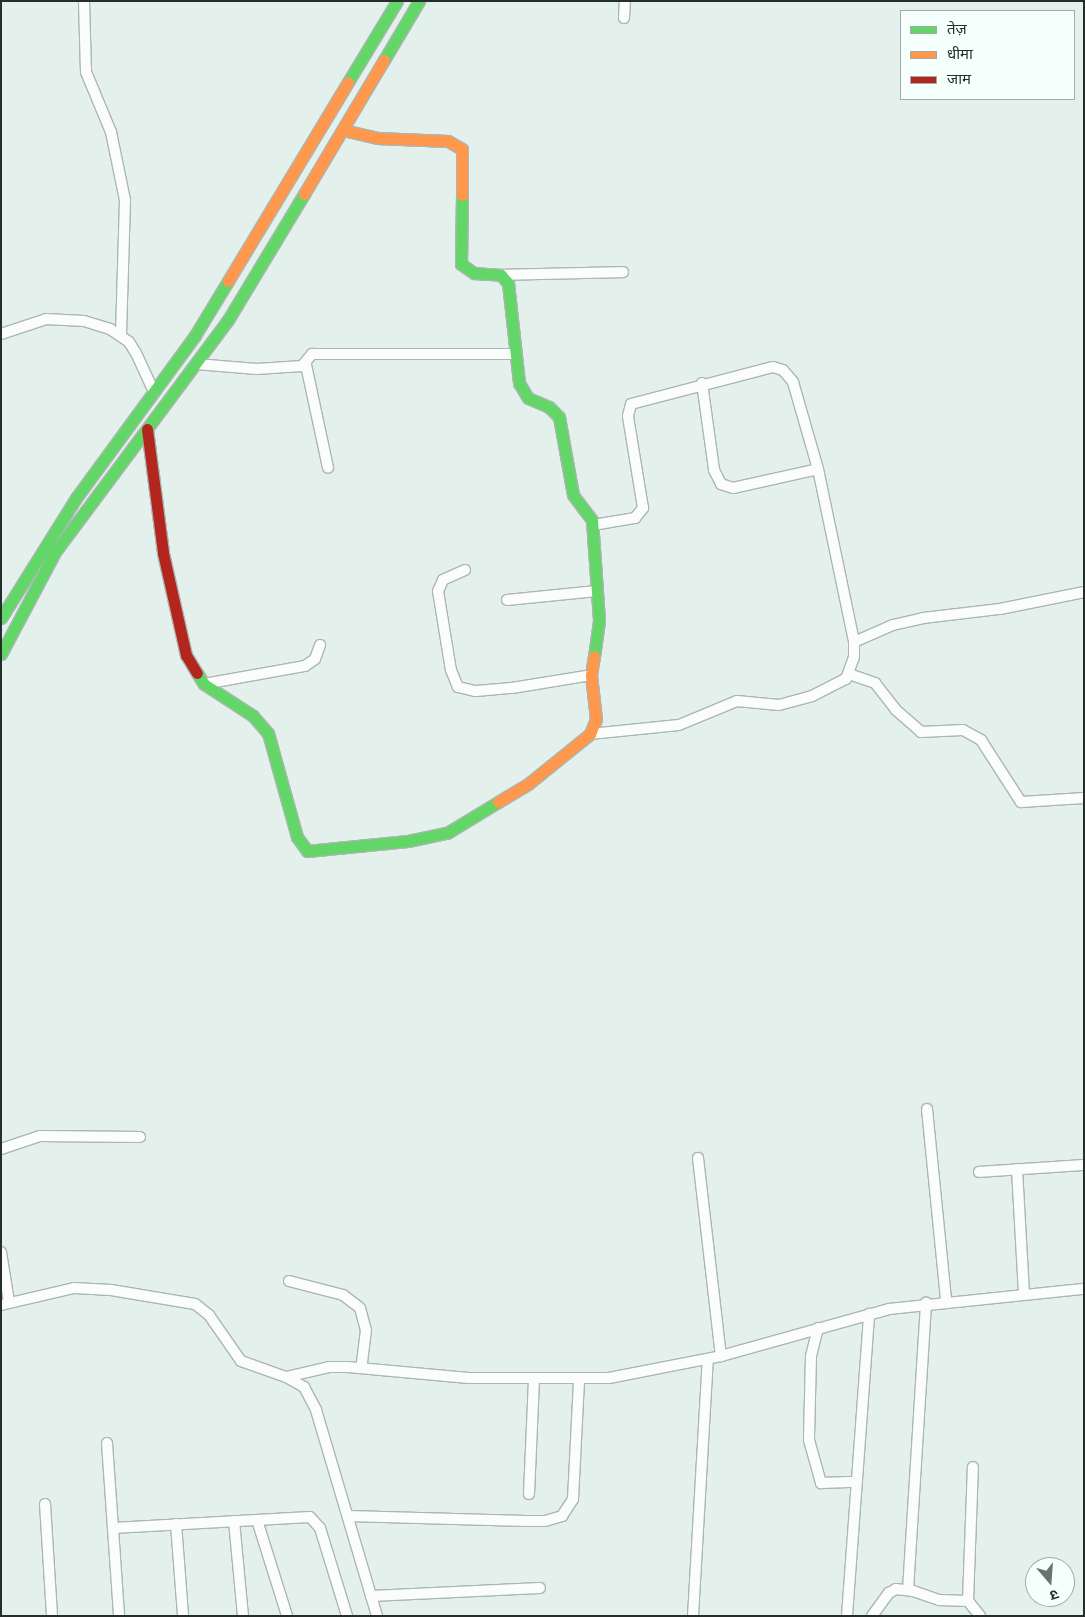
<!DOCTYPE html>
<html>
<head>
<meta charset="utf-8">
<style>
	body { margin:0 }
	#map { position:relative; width:1085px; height:1617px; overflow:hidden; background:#e4f0eb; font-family:Arial,"Noto Sans Devanagari",sans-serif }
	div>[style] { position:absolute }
	.roads { filter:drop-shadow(1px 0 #acb6b2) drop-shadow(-1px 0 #acb6b2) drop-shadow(0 1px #acb6b2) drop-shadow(0 -1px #acb6b2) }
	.street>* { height:10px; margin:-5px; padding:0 5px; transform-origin:5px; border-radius:5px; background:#fbfdfc }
	.fast>* { height:11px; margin:-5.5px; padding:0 5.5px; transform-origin:5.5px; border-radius:5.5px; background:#63d668 }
	.slow>* { height:11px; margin:-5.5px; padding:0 5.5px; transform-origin:5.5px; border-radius:5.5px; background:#ff974d }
	.jam>* { height:11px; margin:-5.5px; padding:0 5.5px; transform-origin:5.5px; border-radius:5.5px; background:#b3261e }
	span { translate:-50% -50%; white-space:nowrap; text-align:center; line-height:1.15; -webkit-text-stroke:4px #f5fffb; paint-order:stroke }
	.frame { position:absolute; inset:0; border:2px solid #252e2b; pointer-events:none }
	.legend { position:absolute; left:900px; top:10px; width:175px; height:90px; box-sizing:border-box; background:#f5fffb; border:1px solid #a2aba8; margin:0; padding:6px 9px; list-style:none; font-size:15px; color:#252e2b }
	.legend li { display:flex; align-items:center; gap:10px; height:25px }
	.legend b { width:25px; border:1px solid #a2aba8 }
	.north { position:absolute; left:1025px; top:1557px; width:50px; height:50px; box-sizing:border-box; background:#f5fffb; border:1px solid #a2aba8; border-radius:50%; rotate:162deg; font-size:14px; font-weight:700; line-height:20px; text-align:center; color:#252e2b }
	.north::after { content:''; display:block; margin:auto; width:18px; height:22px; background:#68726e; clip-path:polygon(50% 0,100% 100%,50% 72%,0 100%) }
</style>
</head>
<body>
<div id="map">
	<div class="roads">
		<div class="street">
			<div style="left:84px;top:1px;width:71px;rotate:88.4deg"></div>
			<div style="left:86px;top:72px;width:65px;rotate:67.4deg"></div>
			<div style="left:111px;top:132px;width:69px;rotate:78.4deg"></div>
			<div style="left:125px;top:200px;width:136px;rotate:91.7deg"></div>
			<div style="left:624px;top:18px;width:17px;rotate:-87deg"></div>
			<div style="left:501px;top:275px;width:122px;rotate:-1.4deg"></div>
			<div style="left:1px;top:334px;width:47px;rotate:-18.4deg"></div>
			<div style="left:46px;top:319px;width:38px;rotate:3deg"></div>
			<div style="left:84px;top:321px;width:27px;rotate:17deg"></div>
			<div style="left:110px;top:329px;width:23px;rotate:34deg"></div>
			<div style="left:129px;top:342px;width:13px;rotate:58deg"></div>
			<div style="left:136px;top:353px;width:43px;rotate:65.2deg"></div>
			<div style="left:196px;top:364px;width:61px;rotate:4.7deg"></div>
			<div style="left:257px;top:369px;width:45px;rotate:-3.8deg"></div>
			<div style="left:302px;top:366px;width:16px;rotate:-50deg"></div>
			<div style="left:312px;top:354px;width:202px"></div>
			<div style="left:306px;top:365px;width:105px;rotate:77.9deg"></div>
			<div style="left:702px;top:383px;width:88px;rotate:82.1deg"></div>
			<div style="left:714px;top:470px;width:16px;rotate:63deg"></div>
			<div style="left:721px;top:484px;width:13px;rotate:18deg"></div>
			<div style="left:733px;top:488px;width:87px;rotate:-12.6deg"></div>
			<div style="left:593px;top:525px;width:43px;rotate:-9.5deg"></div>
			<div style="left:635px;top:518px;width:13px;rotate:-51deg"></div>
			<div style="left:643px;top:508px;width:93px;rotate:-99.3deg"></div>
			<div style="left:628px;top:416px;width:12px;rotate:-76deg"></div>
			<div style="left:631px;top:404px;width:147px;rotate:-14.6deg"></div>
			<div style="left:773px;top:367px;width:10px;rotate:17deg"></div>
			<div style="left:783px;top:370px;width:16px;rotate:50deg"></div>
			<div style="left:793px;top:382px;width:91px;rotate:74deg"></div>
			<div style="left:818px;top:469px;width:177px;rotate:78.2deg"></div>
			<div style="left:854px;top:642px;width:43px;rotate:-23.6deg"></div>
			<div style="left:893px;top:625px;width:31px;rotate:-13deg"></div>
			<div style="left:923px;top:618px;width:78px;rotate:-6.7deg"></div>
			<div style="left:1000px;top:609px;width:86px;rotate:-11.4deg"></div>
			<div style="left:465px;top:570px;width:24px;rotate:156deg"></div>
			<div style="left:443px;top:580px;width:12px;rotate:114deg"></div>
			<div style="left:438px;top:591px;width:80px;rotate:80.7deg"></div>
			<div style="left:451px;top:670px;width:18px;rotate:68deg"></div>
			<div style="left:458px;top:687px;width:18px;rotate:13deg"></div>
			<div style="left:476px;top:691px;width:36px;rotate:-5deg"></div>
			<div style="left:512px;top:688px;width:80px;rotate:-9.3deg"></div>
			<div style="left:507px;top:600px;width:90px;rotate:-5.7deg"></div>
			<div style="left:849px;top:674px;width:28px;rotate:19deg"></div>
			<div style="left:875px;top:683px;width:34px;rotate:52deg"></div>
			<div style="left:896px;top:710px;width:33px;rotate:41deg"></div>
			<div style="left:921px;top:732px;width:42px;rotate:-2.7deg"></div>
			<div style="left:963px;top:730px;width:21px;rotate:29deg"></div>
			<div style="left:981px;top:740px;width:74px;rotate:57.2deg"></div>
			<div style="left:1021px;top:802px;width:63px;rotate:-3.6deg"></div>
			<div style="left:204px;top:684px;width:103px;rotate:-10.1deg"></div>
			<div style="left:305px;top:666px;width:12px;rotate:-35deg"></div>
			<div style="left:315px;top:659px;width:15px;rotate:-70deg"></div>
			<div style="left:590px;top:734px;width:89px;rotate:-5.8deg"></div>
			<div style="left:679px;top:725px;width:63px;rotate:-22.5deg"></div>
			<div style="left:737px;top:701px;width:42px;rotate:5.4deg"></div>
			<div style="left:779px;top:705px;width:34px;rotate:-15deg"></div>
			<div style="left:812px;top:696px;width:38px;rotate:-27deg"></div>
			<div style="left:846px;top:679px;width:23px;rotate:-70deg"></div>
			<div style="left:854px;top:657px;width:15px;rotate:-90deg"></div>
			<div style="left:927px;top:1109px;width:193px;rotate:84.3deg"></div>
			<div style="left:1px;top:1149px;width:41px;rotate:-18.4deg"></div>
			<div style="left:40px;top:1136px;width:100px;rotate:0.6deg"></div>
			<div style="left:698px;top:1158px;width:199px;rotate:83.4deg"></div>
			<div style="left:1017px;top:1169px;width:125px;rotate:86.8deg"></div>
			<div style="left:979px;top:1172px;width:105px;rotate:-3.8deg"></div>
			<div style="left:1px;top:1252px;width:51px;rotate:80.9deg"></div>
			<div style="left:289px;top:1281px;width:56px;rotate:14.5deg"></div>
			<div style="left:343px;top:1295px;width:21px;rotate:37deg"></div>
			<div style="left:360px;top:1308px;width:23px;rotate:75deg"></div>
			<div style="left:366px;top:1330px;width:38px;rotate:97deg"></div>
			<div style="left:1px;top:1305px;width:75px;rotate:-13.1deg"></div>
			<div style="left:74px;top:1288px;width:37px;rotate:3deg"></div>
			<div style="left:111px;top:1290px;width:85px;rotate:9.5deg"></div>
			<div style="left:195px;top:1304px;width:18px;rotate:38deg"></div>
			<div style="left:209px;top:1315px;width:56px;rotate:55.2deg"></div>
			<div style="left:241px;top:1361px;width:48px;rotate:19.6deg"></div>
			<div style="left:286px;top:1377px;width:21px;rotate:29deg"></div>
			<div style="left:304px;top:1387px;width:26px;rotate:62deg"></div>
			<div style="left:316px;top:1410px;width:215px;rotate:73.5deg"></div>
			<div style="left:818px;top:1328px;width:29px;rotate:104deg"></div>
			<div style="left:811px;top:1356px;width:84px;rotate:91.4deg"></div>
			<div style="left:809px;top:1440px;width:45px;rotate:74.4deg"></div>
			<div style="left:821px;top:1483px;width:35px;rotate:-2deg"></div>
			<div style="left:286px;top:1377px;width:44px;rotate:-13.1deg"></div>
			<div style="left:329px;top:1367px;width:19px"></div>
			<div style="left:348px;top:1367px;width:121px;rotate:5.2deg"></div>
			<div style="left:469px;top:1378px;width:140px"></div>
			<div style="left:609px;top:1378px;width:114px;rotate:-11.1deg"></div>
			<div style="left:721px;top:1356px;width:174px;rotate:-15.6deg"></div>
			<div style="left:889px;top:1309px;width:196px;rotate:-5.9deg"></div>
			<div style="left:107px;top:1443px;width:173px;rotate:86deg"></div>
			<div style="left:529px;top:1494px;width:115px;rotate:-87.5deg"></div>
			<div style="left:45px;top:1504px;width:112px;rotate:86.4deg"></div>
			<div style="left:348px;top:1516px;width:178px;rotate:1.6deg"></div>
			<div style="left:526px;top:1521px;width:19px"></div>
			<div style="left:545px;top:1521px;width:18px;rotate:-16deg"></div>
			<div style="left:562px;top:1516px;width:20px;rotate:-57deg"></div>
			<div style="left:573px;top:1499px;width:120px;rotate:-87.1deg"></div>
			<div style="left:257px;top:1520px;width:101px;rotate:72.6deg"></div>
			<div style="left:234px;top:1521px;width:95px;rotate:84.6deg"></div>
			<div style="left:176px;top:1524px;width:92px;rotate:85.6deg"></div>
			<div style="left:113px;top:1528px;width:197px;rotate:-3.2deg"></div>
			<div style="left:310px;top:1517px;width:15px;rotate:48deg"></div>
			<div style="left:320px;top:1528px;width:92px;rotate:72.9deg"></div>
			<div style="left:908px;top:1590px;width:288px;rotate:-86.4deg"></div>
			<div style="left:371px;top:1596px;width:169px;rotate:-2.7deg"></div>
			<div style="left:968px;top:1601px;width:134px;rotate:-87.9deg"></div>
			<div style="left:693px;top:1616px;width:257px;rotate:-86.7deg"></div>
			<div style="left:847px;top:1616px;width:303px;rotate:-85.8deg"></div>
			<div style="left:872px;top:1616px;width:29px;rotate:-54deg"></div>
			<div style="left:889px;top:1593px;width:8px;rotate:-30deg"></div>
			<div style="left:896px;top:1589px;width:17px;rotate:7deg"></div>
			<div style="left:913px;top:1591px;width:28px;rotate:19deg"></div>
			<div style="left:939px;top:1600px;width:29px;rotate:2deg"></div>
			<div style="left:968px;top:1601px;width:19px;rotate:51deg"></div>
		</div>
		<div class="fast">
			<div style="left:384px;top:60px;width:69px;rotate:-59.3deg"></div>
			<div style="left:348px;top:82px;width:95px;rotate:-58.8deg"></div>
			<div style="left:462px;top:195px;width:69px;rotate:90.8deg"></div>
			<div style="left:461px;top:264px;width:16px;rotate:35deg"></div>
			<div style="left:474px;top:273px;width:27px;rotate:4deg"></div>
			<div style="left:501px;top:275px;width:11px;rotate:49deg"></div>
			<div style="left:508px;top:283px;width:101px;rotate:83.7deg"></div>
			<div style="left:519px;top:383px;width:17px;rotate:59deg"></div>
			<div style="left:528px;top:398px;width:23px;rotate:23deg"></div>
			<div style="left:549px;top:407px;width:14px;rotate:45deg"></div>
			<div style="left:559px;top:417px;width:79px;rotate:79.8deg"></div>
			<div style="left:573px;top:495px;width:31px;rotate:53deg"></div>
			<div style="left:592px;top:520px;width:101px;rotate:86deg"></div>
			<div style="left:599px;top:621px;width:35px;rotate:98deg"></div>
			<div style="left:1px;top:618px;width:142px;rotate:-58deg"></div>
			<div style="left:76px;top:498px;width:200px;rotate:-53.8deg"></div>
			<div style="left:194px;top:337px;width:66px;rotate:-58.7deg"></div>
			<div style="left:1px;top:654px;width:115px;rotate:-62.1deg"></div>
			<div style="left:55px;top:552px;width:289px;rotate:-53.3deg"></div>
			<div style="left:228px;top:320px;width:147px;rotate:-58.9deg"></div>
			<div style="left:197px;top:673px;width:13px;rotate:58deg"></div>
			<div style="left:204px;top:684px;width:59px;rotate:33.1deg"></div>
			<div style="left:253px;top:716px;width:23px;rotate:49deg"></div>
			<div style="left:268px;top:733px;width:108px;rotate:74.4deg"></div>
			<div style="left:297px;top:837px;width:17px;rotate:54deg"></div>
			<div style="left:307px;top:851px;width:101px;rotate:-5.7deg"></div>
			<div style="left:408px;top:841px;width:40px;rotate:-12deg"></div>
			<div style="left:447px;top:833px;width:60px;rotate:-31.3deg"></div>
		</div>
		<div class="slow">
			<div style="left:343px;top:130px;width:35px;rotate:13deg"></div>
			<div style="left:377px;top:138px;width:71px;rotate:2.4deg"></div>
			<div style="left:448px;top:141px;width:16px;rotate:30deg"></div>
			<div style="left:462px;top:149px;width:46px;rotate:90deg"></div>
			<div style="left:304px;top:194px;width:156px;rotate:-59.2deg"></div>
			<div style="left:228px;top:281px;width:232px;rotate:-58.9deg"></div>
			<div style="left:498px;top:802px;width:35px;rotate:-31deg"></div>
			<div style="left:528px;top:784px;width:80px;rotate:-38.9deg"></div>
			<div style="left:590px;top:734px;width:16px;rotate:-68deg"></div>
			<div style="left:596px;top:719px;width:44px;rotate:-96.5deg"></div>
			<div style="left:591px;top:675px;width:19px;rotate:-81deg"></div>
		</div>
		<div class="jam">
			<div style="left:147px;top:429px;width:125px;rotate:82.6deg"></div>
			<div style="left:163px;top:553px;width:105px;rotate:77.3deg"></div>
			<div style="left:186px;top:655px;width:21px;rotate:59deg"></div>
		</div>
	</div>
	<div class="frame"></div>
	<ul class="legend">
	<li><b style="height:6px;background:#63d668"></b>तेज़</li>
	<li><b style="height:6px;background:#ff974d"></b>धीमा</li>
	<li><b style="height:6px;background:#b3261e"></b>जाम</li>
	</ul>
	<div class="north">उ</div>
</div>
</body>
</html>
